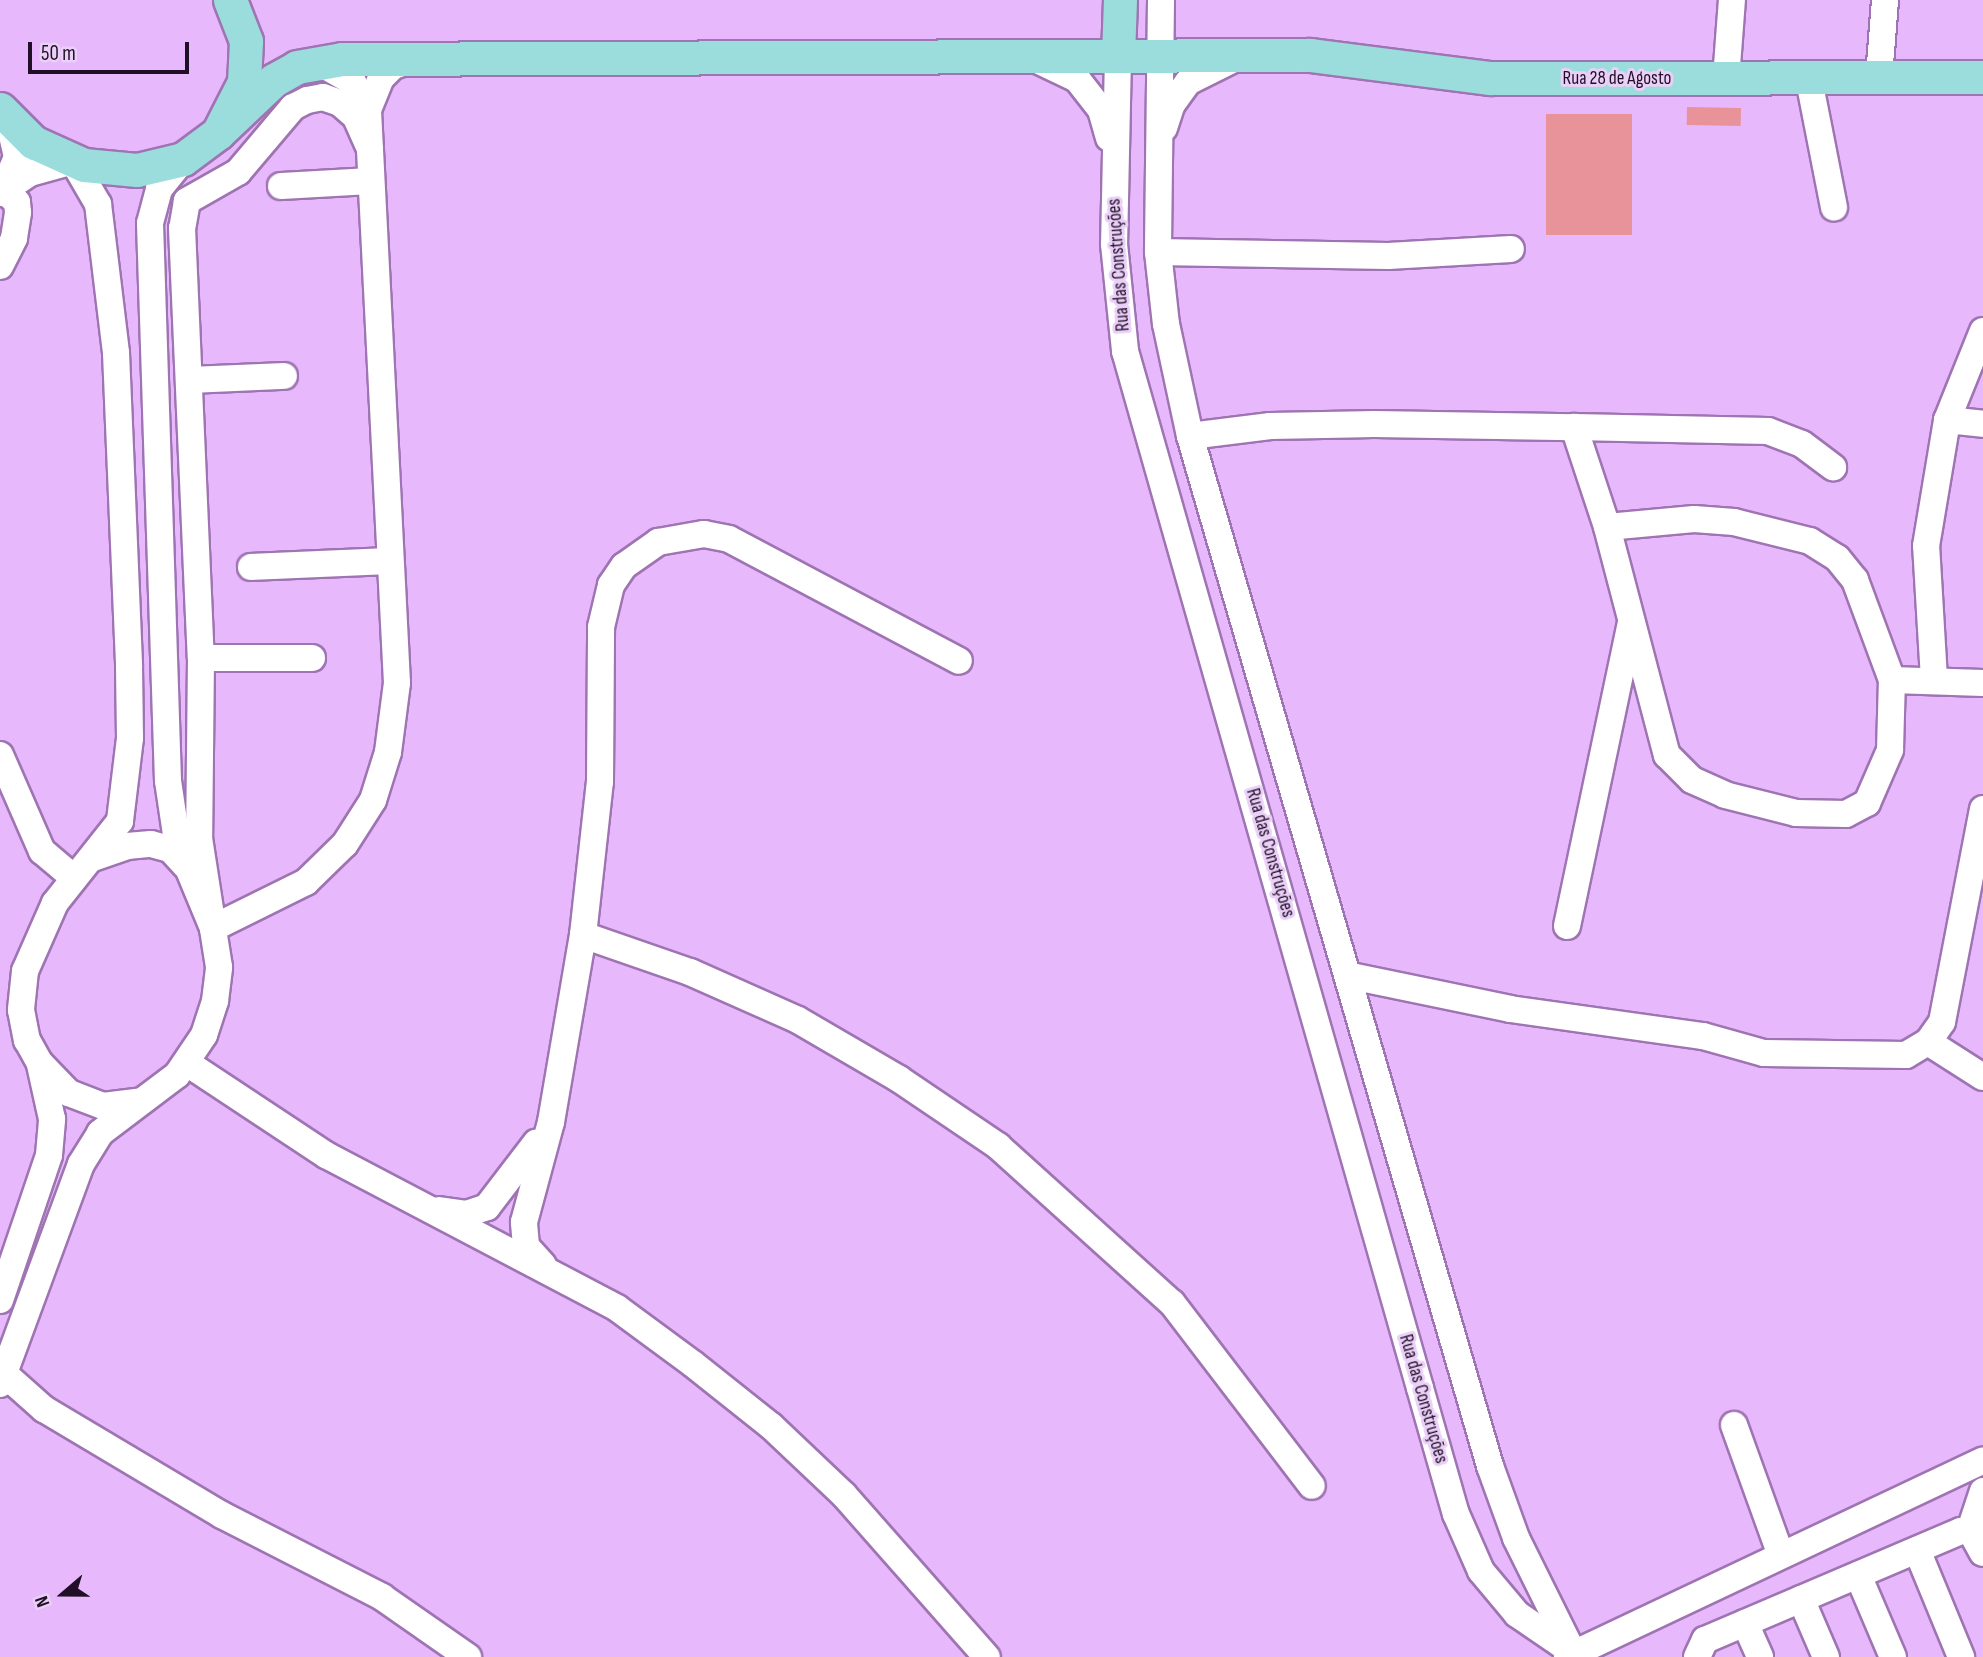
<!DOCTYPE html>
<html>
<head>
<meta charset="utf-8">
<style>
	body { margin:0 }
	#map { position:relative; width:1983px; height:1657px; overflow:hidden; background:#e7b9fc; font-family:"Sofia Sans Condensed",sans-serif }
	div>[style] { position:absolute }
	.building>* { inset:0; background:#e89399; transform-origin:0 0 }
	.roads { filter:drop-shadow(2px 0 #9f74b2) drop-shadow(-2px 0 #9f74b2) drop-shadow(0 2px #9f74b2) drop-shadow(0 -2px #9f74b2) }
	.minor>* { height:26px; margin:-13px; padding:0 13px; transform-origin:13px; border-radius:13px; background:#fff }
	.major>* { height:33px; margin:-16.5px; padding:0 16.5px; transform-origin:16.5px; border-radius:16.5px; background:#9bdddd }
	span { translate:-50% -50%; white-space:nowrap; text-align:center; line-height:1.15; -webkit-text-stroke:6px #eacff7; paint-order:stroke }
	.street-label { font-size:19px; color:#200f27 }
	.north { position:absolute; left:28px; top:1559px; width:70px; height:70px; -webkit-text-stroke:5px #eacff7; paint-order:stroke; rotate:250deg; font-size:19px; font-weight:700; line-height:28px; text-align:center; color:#200f27 }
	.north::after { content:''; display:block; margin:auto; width:24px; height:32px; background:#200f27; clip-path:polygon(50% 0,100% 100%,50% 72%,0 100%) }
	.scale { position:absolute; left:28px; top:42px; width:161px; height:32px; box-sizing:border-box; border:4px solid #200f27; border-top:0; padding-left:9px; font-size:21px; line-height:24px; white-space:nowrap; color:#200f27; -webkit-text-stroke:5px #eacff7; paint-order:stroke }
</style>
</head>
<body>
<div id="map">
	<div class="building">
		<div style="left:1687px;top:107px;width:54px;height:18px;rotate:1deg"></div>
		<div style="left:1632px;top:114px;width:121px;height:86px;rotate:90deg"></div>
	</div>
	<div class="roads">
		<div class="minor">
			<div style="left:1161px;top:0;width:252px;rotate:90.7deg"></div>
			<div style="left:1158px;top:252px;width:72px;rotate:83.7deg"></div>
			<div style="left:1166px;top:324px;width:115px;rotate:77.9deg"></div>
			<div style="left:1190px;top:436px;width:1073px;rotate:73.76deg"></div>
			<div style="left:1490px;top:1466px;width:77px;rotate:70.1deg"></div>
			<div style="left:1516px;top:1538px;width:133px;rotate:63.6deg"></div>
			<div style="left:1118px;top:56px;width:188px;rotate:91.2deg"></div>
			<div style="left:1114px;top:244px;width:108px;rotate:84.1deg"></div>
			<div style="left:1125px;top:351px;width:1078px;rotate:74.12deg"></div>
			<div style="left:1420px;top:1388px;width:131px;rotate:74.1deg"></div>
			<div style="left:1456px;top:1514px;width:62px;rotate:66.3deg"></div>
			<div style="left:1481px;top:1571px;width:56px;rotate:50.1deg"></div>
			<div style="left:1517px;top:1614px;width:69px;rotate:34.4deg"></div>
			<div style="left:1035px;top:59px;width:47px;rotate:25.5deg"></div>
			<div style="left:1077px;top:79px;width:39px;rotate:52deg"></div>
			<div style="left:1101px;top:110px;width:29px;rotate:74deg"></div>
			<div style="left:318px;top:62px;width:40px;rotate:29.7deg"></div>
			<div style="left:353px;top:82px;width:32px;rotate:62deg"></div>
			<div style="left:1879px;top:77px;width:77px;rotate:-85.5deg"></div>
			<div style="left:1726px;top:79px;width:79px;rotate:-85.7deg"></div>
			<div style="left:1809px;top:80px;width:130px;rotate:78.9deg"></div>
			<div style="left:1164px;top:128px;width:25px;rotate:-72deg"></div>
			<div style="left:1172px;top:104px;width:27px;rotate:-54deg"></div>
			<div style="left:1188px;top:82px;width:51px;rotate:-26.6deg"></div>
			<div style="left:370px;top:149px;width:35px;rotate:-114deg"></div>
			<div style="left:356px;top:117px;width:21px;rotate:-139deg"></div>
			<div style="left:340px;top:103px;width:18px;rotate:-161deg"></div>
			<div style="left:323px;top:97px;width:16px;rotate:169deg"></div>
			<div style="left:307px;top:100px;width:16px;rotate:153deg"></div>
			<div style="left:293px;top:107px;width:85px;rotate:130.2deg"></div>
			<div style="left:238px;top:172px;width:59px;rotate:150.4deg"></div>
			<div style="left:187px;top:201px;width:27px;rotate:100deg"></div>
			<div style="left:182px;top:228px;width:430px;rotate:87.5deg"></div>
			<div style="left:201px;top:658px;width:180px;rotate:90.6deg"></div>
			<div style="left:199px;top:838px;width:91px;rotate:81.2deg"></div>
			<div style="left:213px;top:928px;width:104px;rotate:-26.3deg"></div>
			<div style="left:306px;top:882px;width:54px;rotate:-44.3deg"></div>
			<div style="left:345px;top:844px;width:52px;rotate:-57.5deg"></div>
			<div style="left:373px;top:800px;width:50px;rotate:-72.6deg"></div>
			<div style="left:388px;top:752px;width:70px;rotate:-82.6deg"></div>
			<div style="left:397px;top:683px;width:574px;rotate:-92.9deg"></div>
			<div style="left:368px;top:110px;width:35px;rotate:-68deg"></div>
			<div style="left:381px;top:78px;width:17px;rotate:-45deg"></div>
			<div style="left:393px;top:66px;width:20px;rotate:-18deg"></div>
			<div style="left:281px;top:186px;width:90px;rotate:-3.2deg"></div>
			<div style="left:3px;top:190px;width:36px;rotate:-67deg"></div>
			<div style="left:17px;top:157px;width:37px;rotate:-103deg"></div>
			<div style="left:0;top:193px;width:36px;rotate:-34deg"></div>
			<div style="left:30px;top:173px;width:45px;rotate:-15.6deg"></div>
			<div style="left:73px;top:161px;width:50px;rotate:59.8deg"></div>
			<div style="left:98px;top:204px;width:150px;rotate:83.1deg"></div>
			<div style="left:116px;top:353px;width:314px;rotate:87.6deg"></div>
			<div style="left:129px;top:667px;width:71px;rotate:89.2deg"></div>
			<div style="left:130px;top:738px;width:84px;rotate:96.9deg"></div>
			<div style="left:120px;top:821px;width:105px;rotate:128.4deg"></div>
			<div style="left:55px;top:903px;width:74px;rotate:113.8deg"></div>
			<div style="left:25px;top:971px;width:39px;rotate:96deg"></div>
			<div style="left:21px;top:1010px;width:31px;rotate:79deg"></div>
			<div style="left:27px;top:1040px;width:26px;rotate:61deg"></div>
			<div style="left:40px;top:1063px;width:42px;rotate:46deg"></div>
			<div style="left:69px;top:1093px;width:36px;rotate:21deg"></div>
			<div style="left:103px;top:1106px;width:35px;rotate:-7deg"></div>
			<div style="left:1158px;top:252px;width:230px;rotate:1deg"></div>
			<div style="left:1388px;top:256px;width:123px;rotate:-3.3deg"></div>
			<div style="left:0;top:266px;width:31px;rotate:-63deg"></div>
			<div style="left:14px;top:238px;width:26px;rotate:-81deg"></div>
			<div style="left:18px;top:212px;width:10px;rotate:-96deg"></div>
			<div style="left:17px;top:202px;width:18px;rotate:-139deg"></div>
			<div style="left:191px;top:380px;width:93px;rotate:-2.5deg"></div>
			<div style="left:1947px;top:420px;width:36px;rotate:6deg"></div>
			<div style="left:1574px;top:427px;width:194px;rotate:1.2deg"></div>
			<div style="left:1768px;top:431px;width:36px;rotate:21deg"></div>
			<div style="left:1802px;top:444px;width:39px;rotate:37deg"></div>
			<div style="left:1190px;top:436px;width:81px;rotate:-7.1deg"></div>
			<div style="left:1270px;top:426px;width:104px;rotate:-1.1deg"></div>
			<div style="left:1374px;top:424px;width:200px;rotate:0.9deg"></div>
			<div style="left:1574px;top:427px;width:105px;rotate:71.7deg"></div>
			<div style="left:1607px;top:527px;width:236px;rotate:75.3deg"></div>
			<div style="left:1667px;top:755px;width:35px;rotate:45deg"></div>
			<div style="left:1692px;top:780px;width:36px;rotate:24deg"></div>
			<div style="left:1725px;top:795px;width:73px;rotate:14.2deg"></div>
			<div style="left:1796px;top:813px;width:50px;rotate:1.1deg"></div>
			<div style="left:1846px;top:814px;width:24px;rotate:-28deg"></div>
			<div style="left:1867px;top:803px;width:58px;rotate:-66.5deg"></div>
			<div style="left:1890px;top:750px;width:70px;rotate:-88.4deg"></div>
			<div style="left:1892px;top:680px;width:107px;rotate:-110.3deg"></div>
			<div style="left:1855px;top:580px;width:28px;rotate:-129deg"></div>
			<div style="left:1837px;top:558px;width:32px;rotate:-148deg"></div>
			<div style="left:1810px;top:541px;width:78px;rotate:-166deg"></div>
			<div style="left:1734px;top:522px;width:40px;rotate:-175.7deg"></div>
			<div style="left:1694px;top:519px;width:87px;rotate:174.7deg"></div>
			<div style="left:251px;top:567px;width:137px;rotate:-2.5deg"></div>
			<div style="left:201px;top:658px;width:111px"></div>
			<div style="left:1934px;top:679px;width:133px;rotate:-93.4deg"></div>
			<div style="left:1926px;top:546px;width:128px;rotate:-80.5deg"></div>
			<div style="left:1947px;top:420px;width:96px;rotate:-68deg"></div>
			<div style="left:1892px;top:680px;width:91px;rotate:1.9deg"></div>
			<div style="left:0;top:755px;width:105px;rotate:66.4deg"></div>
			<div style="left:42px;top:851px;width:42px;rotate:40.2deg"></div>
			<div style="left:93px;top:858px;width:36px;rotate:-19deg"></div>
			<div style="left:127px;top:846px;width:24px;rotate:-5deg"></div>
			<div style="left:151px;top:844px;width:20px;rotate:15deg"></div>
			<div style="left:170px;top:849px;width:23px;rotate:47deg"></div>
			<div style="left:1567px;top:926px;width:310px;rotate:-78.1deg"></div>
			<div style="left:583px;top:935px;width:113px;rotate:19.1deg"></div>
			<div style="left:690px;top:972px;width:118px;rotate:24deg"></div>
			<div style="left:798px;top:1020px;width:117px;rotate:30.3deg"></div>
			<div style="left:899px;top:1079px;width:120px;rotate:34.1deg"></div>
			<div style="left:998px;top:1146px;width:234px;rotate:42.1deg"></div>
			<div style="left:1172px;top:1303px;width:230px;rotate:52.6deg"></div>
			<div style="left:1351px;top:976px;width:162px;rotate:11.7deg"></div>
			<div style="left:1510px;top:1009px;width:195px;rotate:8deg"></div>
			<div style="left:1703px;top:1036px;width:63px;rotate:15.6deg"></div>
			<div style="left:1764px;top:1053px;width:142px;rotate:0.8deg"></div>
			<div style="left:1906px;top:1055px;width:26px;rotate:-31deg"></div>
			<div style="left:1928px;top:1042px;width:24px;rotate:-55deg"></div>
			<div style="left:1942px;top:1022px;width:217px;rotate:-79.1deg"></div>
			<div style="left:1928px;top:1042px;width:65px;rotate:32.5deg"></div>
			<div style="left:187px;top:1063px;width:167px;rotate:33.5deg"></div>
			<div style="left:326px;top:1155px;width:329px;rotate:27.7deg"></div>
			<div style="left:617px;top:1308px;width:94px;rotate:36.4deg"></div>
			<div style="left:693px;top:1364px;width:100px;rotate:38.5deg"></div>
			<div style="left:771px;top:1426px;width:100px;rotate:43.4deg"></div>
			<div style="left:844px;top:1495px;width:216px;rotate:48.6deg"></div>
			<div style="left:439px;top:1210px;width:27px;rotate:8deg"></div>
			<div style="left:466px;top:1214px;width:22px;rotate:-18deg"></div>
			<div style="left:487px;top:1207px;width:81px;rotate:-52.6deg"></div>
			<div style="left:543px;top:1265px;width:25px;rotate:-132deg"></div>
			<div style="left:526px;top:1246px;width:24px;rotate:-95deg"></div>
			<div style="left:524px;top:1222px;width:104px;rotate:-74.9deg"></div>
			<div style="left:551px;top:1122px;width:190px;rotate:-80.3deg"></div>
			<div style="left:583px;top:935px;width:154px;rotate:-83.7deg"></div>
			<div style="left:600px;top:782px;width:155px;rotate:-89.6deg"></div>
			<div style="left:601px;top:627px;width:43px;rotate:-76.6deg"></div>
			<div style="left:611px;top:585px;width:23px;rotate:-56deg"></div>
			<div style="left:624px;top:566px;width:42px;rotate:-35.2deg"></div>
			<div style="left:658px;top:542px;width:47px;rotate:-9.9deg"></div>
			<div style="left:704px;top:534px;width:25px;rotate:11deg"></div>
			<div style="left:729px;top:539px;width:260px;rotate:27.9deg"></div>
			<div style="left:0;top:1300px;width:153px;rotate:-71.3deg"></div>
			<div style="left:49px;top:1155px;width:36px;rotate:-85deg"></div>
			<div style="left:52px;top:1119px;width:55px;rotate:-102.5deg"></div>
			<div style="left:0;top:1370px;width:59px;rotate:41.6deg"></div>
			<div style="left:44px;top:1409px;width:207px;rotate:30.8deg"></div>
			<div style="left:222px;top:1515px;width:180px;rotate:27.1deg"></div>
			<div style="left:382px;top:1597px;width:105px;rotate:34.9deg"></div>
			<div style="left:0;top:1384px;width:234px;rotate:-69.8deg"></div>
			<div style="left:81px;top:1164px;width:36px;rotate:-58deg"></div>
			<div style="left:100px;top:1133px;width:96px;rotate:-37deg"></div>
			<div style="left:177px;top:1075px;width:48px;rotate:-56deg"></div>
			<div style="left:204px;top:1035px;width:36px;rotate:-72deg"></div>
			<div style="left:215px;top:1001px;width:34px;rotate:-83deg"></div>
			<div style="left:219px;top:967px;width:39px;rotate:-99deg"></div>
			<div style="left:213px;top:928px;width:94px;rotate:-112.5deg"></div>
			<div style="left:177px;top:841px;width:61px;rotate:-98.5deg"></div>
			<div style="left:168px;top:781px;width:558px;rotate:-91.85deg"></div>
			<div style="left:150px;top:223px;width:35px;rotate:-75deg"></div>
			<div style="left:159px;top:189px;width:38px;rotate:-51deg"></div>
			<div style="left:1734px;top:1425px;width:136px;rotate:70.2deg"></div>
			<div style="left:1970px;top:1530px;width:41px;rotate:-71.6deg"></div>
			<div style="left:1917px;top:1550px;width:116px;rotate:67.6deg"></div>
			<div style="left:1858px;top:1575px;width:89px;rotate:66.9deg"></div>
			<div style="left:1801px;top:1599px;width:63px;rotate:66.7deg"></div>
			<div style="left:1745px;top:1623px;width:37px;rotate:66deg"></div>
			<div style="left:1567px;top:1657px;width:460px;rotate:-25.3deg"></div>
			<div style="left:1697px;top:1657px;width:19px;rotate:-65deg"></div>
			<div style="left:1705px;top:1640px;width:278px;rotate:-23.1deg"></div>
			<div style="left:1961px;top:1531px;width:9px;rotate:-6deg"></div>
			<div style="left:1970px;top:1530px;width:26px;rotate:61deg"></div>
		</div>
		<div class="major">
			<div style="left:1118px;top:56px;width:56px;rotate:-88deg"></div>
			<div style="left:0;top:109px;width:47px;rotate:45deg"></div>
			<div style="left:33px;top:142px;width:56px;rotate:24.3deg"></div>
			<div style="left:84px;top:165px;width:53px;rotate:5.4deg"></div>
			<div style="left:137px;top:170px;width:47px;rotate:-13.4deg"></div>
			<div style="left:183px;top:159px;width:44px;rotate:-36.6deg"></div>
			<div style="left:218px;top:133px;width:57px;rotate:-63deg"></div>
			<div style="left:244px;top:82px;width:41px;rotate:-87.2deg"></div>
			<div style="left:246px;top:41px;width:44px;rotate:-111.3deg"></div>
			<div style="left:218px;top:133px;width:77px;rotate:-43.4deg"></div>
			<div style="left:274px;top:80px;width:26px;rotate:-29deg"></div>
			<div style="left:297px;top:67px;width:46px;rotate:-10.1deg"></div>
			<div style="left:342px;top:59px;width:968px;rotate:-0.24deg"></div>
			<div style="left:1310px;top:55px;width:181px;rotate:7.3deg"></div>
			<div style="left:1490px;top:78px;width:493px;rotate:-0.1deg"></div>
		</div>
	</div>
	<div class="street-label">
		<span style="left:1617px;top:79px">Rua 28 de Agosto</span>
		<span style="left:1119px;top:265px;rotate:-94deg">Rua das Construções</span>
		<span style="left:1270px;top:853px;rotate:74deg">Rua das Construções</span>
		<span style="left:1423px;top:1399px;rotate:74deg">Rua das Construções</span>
	</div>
	<div class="north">N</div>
	<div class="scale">50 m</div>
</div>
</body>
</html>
